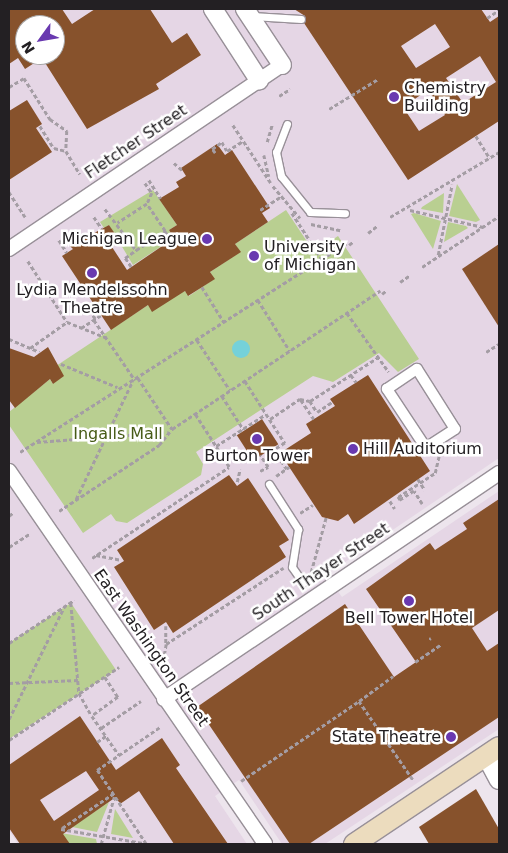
<!DOCTYPE html>
<html>
<head>
<meta charset="utf-8">
<style>
	body { margin:0 }
	#map { position:relative; width:508px; height:853px; overflow:hidden; background:#ede5ed; font-family:"DejaVu Sans",sans-serif }
	div>[style] { position:absolute }
	.built>* { inset:0; background:#e5d6e5 }
	.green>* { inset:0; background:#b9cf91 }
	.water>* { inset:0; background:#75d1d9 }
	.round { border-radius:50% }
	.building>* { inset:0; background:#87522c; transform-origin:0 0 }
	.path>* { height:2.5px; margin-top:-1.25px; transform-origin:0; background:repeating-linear-gradient(90deg,#a49da4 0 4px,transparent 0 6.5px) }
	.roads { filter:drop-shadow(1px 0 #989098) drop-shadow(-1px 0 #989098) drop-shadow(0 1px #989098) drop-shadow(0 -1px #989098) }
	.service>* { height:7px; margin:-3.5px; padding:0 3.5px; transform-origin:3.5px; border-radius:3.5px; background:#fff }
	.pedestrian>* { height:10px; margin:-5px; padding:0 5px; transform-origin:5px; border-radius:5px; background:#fff }
	.minor>* { height:14px; margin:-7px; padding:0 7px; transform-origin:7px; border-radius:7px; background:#fff }
	.tertiary>* { height:18px; margin:-9px; padding:0 9px; transform-origin:9px; border-radius:9px; background:#fff }
	.secondary>* { height:20px; margin:-10px; padding:0 10px; transform-origin:10px; border-radius:10px; background:#ecdcbe }
	.dots>* { width:14px; height:14px; translate:-50% -50%; box-sizing:border-box; border:2px solid #fff; border-radius:50% }
	span { translate:-50% -50%; white-space:nowrap; text-align:center; line-height:1.15; -webkit-text-stroke:5px #fff; paint-order:stroke }
	.poi-label { font-size:16px; color:#232023 }
	.left { translate:0 -50%; text-align:left }
	.right { translate:-100% -50%; text-align:right }
	.street-label { font-size:16px; color:#232023 }
	.park-label { font-size:16px; color:#475b17 }
	.frame { position:absolute; inset:0; border:10px solid #232023; pointer-events:none }
	.north { position:absolute; left:15px; top:15px; width:50px; height:50px; box-sizing:border-box; background:#fff; border:1px solid #a7a6a7; border-radius:50%; rotate:238deg; font-size:14px; font-weight:700; line-height:20px; text-align:center; color:#232023 }
	.north::after { content:''; display:block; margin:auto; width:18px; height:22px; background:#6939b0; clip-path:polygon(50% 0,100% 100%,50% 72%,0 100%) }
</style>
</head>
<body>
<div id="map">
	<div class="built">
		<div style="clip-path:polygon(evenodd,9px 9px,499px 9px,499px 458px,326px 575px,342px 597px,499px 491px,499px 729px,325px 844px,282px 844px,239px 780px,215px 796px,247px 844px,18px 844px,9px 830px,9px 9px,25px 25px,55px 25px,55px 55px,25px 55px,25px 25px)"></div>
	</div>
	<div class="green">
		<div style="clip-path:polygon(457px 184px,480px 220px,476px 222px,449px 216px)"></div>
		<div style="clip-path:polygon(153px 190px,177px 225px,169px 230px,174px 238px,133px 265px,109px 225px,104px 228px,100px 222px)"></div>
		<div style="clip-path:polygon(444px 193px,443px 213px,421px 209px,422px 207px)"></div>
		<div style="clip-path:polygon(286px 210px,314px 252px,338px 236px,419px 359px,398px 372px,379px 353px,333px 382px,313px 376px,196px 452px,203px 464px,201px 475px,127px 523px,116px 521px,111px 514px,83px 533px,9px 425px,9px 412px,50px 379px,53px 384px,56px 366px,148px 305px,185px 291px,189px 296px,214px 279px,210px 272px,240px 252px,235px 244px)"></div>
		<div style="clip-path:polygon(414px 213px,441px 221px,433px 249px,411px 214px)"></div>
		<div style="clip-path:polygon(448px 222px,466px 226px,468px 228px,444px 242px)"></div>
		<div style="clip-path:polygon(71px 603px,116px 670px,9px 739px,9px 643px)"></div>
		<div style="clip-path:polygon(109px 802px,97px 832px,72px 827px)"></div>
		<div style="clip-path:polygon(115px 809px,133px 838px,111px 834px)"></div>
		<div style="clip-path:polygon(61px 833px,96px 839px,97px 844px,68px 844px)"></div>
	</div>
	<div class="water">
		<div class="round" style="left:232px;top:340px;width:18px;height:18px"></div>
	</div>
	<div class="building">
		<div style="clip-path:polygon(evenodd,9px 9px,62px 9px,72px 24px,95px 9px,150px 9px,172px 43px,187px 33px,201px 55px,156px 84px,159px 89px,87px 129px,42px 58px,25px 69px,18px 58px,9px 64px,9px 9px,25px 25px,55px 25px,55px 55px,23px 55px,25px 25px)"></div>
		<div style="clip-path:polygon(evenodd,294px 9px,481px 9px,490px 22px,499px 16px,499px 121px,408px 180px,304px 23px,305px 16px,294px 9px,435px 24px,450px 47px,416px 68px,401px 46px,435px 24px,294px 9px,480px 56px,496px 82px,463px 103px,446px 78px,480px 56px,294px 9px,428px 90px,445px 115px,419px 131px,403px 107px,428px 90px)"></div>
		<div style="clip-path:polygon(27px 100px,42px 124px,36px 128px,52px 152px,9px 180px,9px 111px)"></div>
		<div style="clip-path:polygon(217px 144px,225px 155px,232px 150px,270px 208px,262px 213px,268px 222px,235px 244px,241px 252px,210px 272px,215px 279px,188px 296px,185px 291px,152px 312px,148px 305px,111px 330px,62px 256px,73px 249px,70px 246px,109px 225px,120px 241px,112px 247px,127px 270px,174px 238px,169px 230px,177px 225px,159px 199px,179px 187px,176px 182px,186px 176px,181px 168px)"></div>
		<div style="clip-path:polygon(499px 244px,499px 327px,462px 269px)"></div>
		<div style="clip-path:polygon(48px 347px,64px 376px,53px 384px,50px 379px,15px 408px,9px 400px,9px 348px,34px 357px)"></div>
		<div style="clip-path:polygon(368px 375px,430px 471px,354px 524px,348px 514px,338px 521px,322px 517px,280px 453px,311px 433px,306px 424px,335px 406px,330px 399px)"></div>
		<div style="left:262px;top:419px;width:30px;height:30px;rotate:57deg"></div>
		<div style="clip-path:polygon(229px 475px,237px 486px,248px 478px,289px 540px,279px 546px,286px 557px,173px 633px,166px 622px,154px 630px,114px 567px,124px 561px,117px 550px)"></div>
		<div style="clip-path:polygon(499px 499px,499px 610px,472px 628px,487px 651px,499px 643px,499px 717px,309px 844px,290px 844px,197px 707px,345px 604px,394px 677px,416px 662px,366px 589px,430px 543px,435px 550px,467px 529px,463px 523px)"></div>
		<div style="clip-path:polygon(evenodd,80px 716px,116px 770px,162px 738px,180px 765px,176px 768px,228px 844px,174px 844px,139px 791px,120px 804px,116px 797px,63px 834px,70px 844px,20px 844px,9px 828px,9px 765px,80px 716px,86px 771px,99px 790px,54px 821px,40px 800px,86px 771px)"></div>
		<div style="clip-path:polygon(476px 789px,499px 829px,499px 844px,429px 844px,419px 827px)"></div>
	</div>
	<div class="path">
		<div style="left:487px;top:18px;width:14px;rotate:-34deg"></div>
		<div style="left:9px;top:87px;width:17px;rotate:-31deg"></div>
		<div style="left:24px;top:78px;width:49px;rotate:57.6deg"></div>
		<div style="left:50px;top:119px;width:21px;rotate:35deg"></div>
		<div style="left:67px;top:131px;width:20px;rotate:93deg"></div>
		<div style="left:66px;top:151px;width:27px;rotate:59deg"></div>
		<div style="left:279px;top:96px;width:13px;rotate:-32deg"></div>
		<div style="left:329px;top:109px;width:57px;rotate:-31.5deg"></div>
		<div style="left:233px;top:125px;width:69px;rotate:56.8deg"></div>
		<div style="left:40px;top:126px;width:26px;rotate:58deg"></div>
		<div style="left:54px;top:148px;width:12px;rotate:14deg"></div>
		<div style="left:476px;top:136px;width:26px;rotate:58deg"></div>
		<div style="left:267px;top:142px;width:18px;rotate:-74deg"></div>
		<div style="left:215px;top:153px;width:5px;rotate:-127deg"></div>
		<div style="left:212px;top:149px;width:12px;rotate:-35deg"></div>
		<div style="left:222px;top:142px;width:10px;rotate:61deg"></div>
		<div style="left:227px;top:151px;width:19px;rotate:-32deg"></div>
		<div style="left:264px;top:155px;width:22px;rotate:77deg"></div>
		<div style="left:174px;top:163px;width:11px;rotate:41deg"></div>
		<div style="left:149px;top:180px;width:22px;rotate:58deg"></div>
		<div style="left:145px;top:183px;width:12px;rotate:55deg"></div>
		<div style="left:152px;top:193px;width:12px;rotate:114deg"></div>
		<div style="left:273px;top:186px;width:42px;rotate:49.8deg"></div>
		<div style="left:9px;top:192px;width:30px;rotate:57deg"></div>
		<div style="left:105px;top:209px;width:51px;rotate:52.9deg"></div>
		<div style="left:136px;top:250px;width:35px;rotate:-33deg"></div>
		<div style="left:165px;top:231px;width:32px;rotate:-124deg"></div>
		<div style="left:147px;top:204px;width:35px;rotate:147deg"></div>
		<div style="left:260px;top:210px;width:24px;rotate:-33deg"></div>
		<div style="left:410px;top:210px;width:75px;rotate:13.1deg"></div>
		<div style="left:292px;top:213px;width:55px;rotate:56.9deg"></div>
		<div style="left:94px;top:217px;width:14px;rotate:56deg"></div>
		<div style="left:390px;top:217px;width:127px;rotate:-30.8deg"></div>
		<div style="left:311px;top:224px;width:30px;rotate:12deg"></div>
		<div style="left:165px;top:231px;width:11px;rotate:56deg"></div>
		<div style="left:368px;top:233px;width:11px;rotate:-38deg"></div>
		<div style="left:59px;top:240px;width:15px;rotate:58deg"></div>
		<div style="left:349px;top:245px;width:6px;rotate:-39deg"></div>
		<div style="left:438px;top:255px;width:72px;rotate:-78.8deg"></div>
		<div style="left:28px;top:261px;width:72px;rotate:57.4deg"></div>
		<div style="left:67px;top:322px;width:43px;rotate:21.8deg"></div>
		<div style="left:131px;top:267px;width:11px;rotate:-124deg"></div>
		<div style="left:125px;top:258px;width:14px;rotate:-36deg"></div>
		<div style="left:422px;top:267px;width:92px;rotate:-33.5deg"></div>
		<div style="left:400px;top:282px;width:11px;rotate:-34deg"></div>
		<div style="left:202px;top:287px;width:41px;rotate:57.8deg"></div>
		<div style="left:382px;top:294px;width:6px;rotate:-39deg"></div>
		<div style="left:258px;top:300px;width:60px;rotate:57.9deg"></div>
		<div style="left:347px;top:313px;width:72px;rotate:54.6deg"></div>
		<div style="left:95px;top:319px;width:14px;rotate:-124deg"></div>
		<div style="left:87px;top:307px;width:6px;rotate:-39deg"></div>
		<div style="left:92px;top:303px;width:15px;rotate:58deg"></div>
		<div style="left:94px;top:320px;width:73px;rotate:55.7deg"></div>
		<div style="left:81px;top:328px;width:24px;rotate:-33deg"></div>
		<div style="left:9px;top:339px;width:33px;rotate:23deg"></div>
		<div style="left:197px;top:340px;width:60px;rotate:56.6deg"></div>
		<div style="left:30px;top:348px;width:45px;rotate:-35.1deg"></div>
		<div style="left:486px;top:352px;width:15px;rotate:-32deg"></div>
		<div style="left:61px;top:364px;width:61px;rotate:22.3deg"></div>
		<div style="left:351px;top:375px;width:9px;rotate:54deg"></div>
		<div style="left:138px;top:378px;width:61px;rotate:56.3deg"></div>
		<div style="left:245px;top:381px;width:74px;rotate:57.2deg"></div>
		<div style="left:285px;top:443px;width:13px;rotate:148deg"></div>
		<div style="left:274px;top:450px;width:23px;rotate:56deg"></div>
		<div style="left:222px;top:396px;width:40px;rotate:57.1deg"></div>
		<div style="left:301px;top:400px;width:23px;rotate:56deg"></div>
		<div style="left:310px;top:401px;width:13px;rotate:58deg"></div>
		<div style="left:317px;top:412px;width:18px;rotate:-34deg"></div>
		<div style="left:270px;top:419px;width:36px;rotate:-34deg"></div>
		<div style="left:300px;top:399px;width:10px;rotate:11deg"></div>
		<div style="left:310px;top:401px;width:80px;rotate:-32.7deg"></div>
		<div style="left:37px;top:442px;width:131px;rotate:-4.4deg"></div>
		<div style="left:216px;top:446px;width:59px;rotate:-32.6deg"></div>
		<div style="left:20px;top:452px;width:389px;rotate:-32.6deg"></div>
		<div style="left:265px;top:462px;width:14px;rotate:-34deg"></div>
		<div style="left:260px;top:471px;width:9px;rotate:-27deg"></div>
		<div style="left:268px;top:467px;width:14px;rotate:-124deg"></div>
		<div style="left:276px;top:476px;width:16px;rotate:-35deg"></div>
		<div style="left:418px;top:479px;width:13px;rotate:58deg"></div>
		<div style="left:237px;top:482px;width:13px;rotate:-77deg"></div>
		<div style="left:76px;top:499px;width:130px;rotate:-64.4deg"></div>
		<div style="left:390px;top:501px;width:9px;rotate:58deg"></div>
		<div style="left:422px;top:504px;width:15px;rotate:-122deg"></div>
		<div style="left:414px;top:491px;width:17px;rotate:147deg"></div>
		<div style="left:400px;top:500px;width:4px;rotate:-124deg"></div>
		<div style="left:398px;top:497px;width:44px;rotate:-33deg"></div>
		<div style="left:435px;top:473px;width:18px;rotate:-77deg"></div>
		<div style="left:59px;top:511px;width:120px;rotate:-33.4deg"></div>
		<div style="left:159px;top:445px;width:21px;rotate:-51deg"></div>
		<div style="left:172px;top:429px;width:250px;rotate:-33.6deg"></div>
		<div style="left:300px;top:513px;width:15px;rotate:-32deg"></div>
		<div style="left:9px;top:516px;width:6px;rotate:-39deg"></div>
		<div style="left:9px;top:547px;width:24px;rotate:-33deg"></div>
		<div style="left:96px;top:555px;width:25px;rotate:11deg"></div>
		<div style="left:92px;top:558px;width:164px;rotate:-33.6deg"></div>
		<div style="left:229px;top:467px;width:63px;rotate:-122.7deg"></div>
		<div style="left:314px;top:576px;width:5px;rotate:-127deg"></div>
		<div style="left:311px;top:572px;width:57px;rotate:-74.7deg"></div>
		<div style="left:71px;top:603px;width:90px;rotate:84.9deg"></div>
		<div style="left:79px;top:693px;width:26px;rotate:61deg"></div>
		<div style="left:166px;top:626px;width:18px;rotate:90deg"></div>
		<div style="left:429px;top:639px;width:2px;rotate:-27deg"></div>
		<div style="left:9px;top:643px;width:78px;rotate:-33.5deg"></div>
		<div style="left:163px;top:661px;width:17px;rotate:-80deg"></div>
		<div style="left:166px;top:644px;width:140px;rotate:-33deg"></div>
		<div style="left:415px;top:662px;width:32px;rotate:-34deg"></div>
		<div style="left:105px;top:677px;width:24px;rotate:57deg"></div>
		<div style="left:118px;top:697px;width:32px;rotate:144deg"></div>
		<div style="left:92px;top:716px;width:47px;rotate:55.3deg"></div>
		<div style="left:9px;top:683px;width:69px;rotate:-2.5deg"></div>
		<div style="left:359px;top:701px;width:42px;rotate:-36.3deg"></div>
		<div style="left:9px;top:719px;width:125px;rotate:-63.8deg"></div>
		<div style="left:101px;top:728px;width:48px;rotate:-34deg"></div>
		<div style="left:9px;top:740px;width:132px;rotate:-33.6deg"></div>
		<div style="left:97px;top:742px;width:11px;rotate:-34deg"></div>
		<div style="left:241px;top:781px;width:143px;rotate:-34.1deg"></div>
		<div style="left:359px;top:701px;width:97px;rotate:55.5deg"></div>
		<div style="left:62px;top:828px;width:61px;rotate:-33.7deg"></div>
		<div style="left:61px;top:829px;width:83px;rotate:9.7deg"></div>
		<div style="left:101px;top:844px;width:49px;rotate:-74.5deg"></div>
		<div style="left:146px;top:844px;width:89px;rotate:-123.5deg"></div>
		<div style="left:97px;top:770px;width:76px;rotate:-34.3deg"></div>
	</div>
	<div class="roads">
		<div class="service">
			<div style="left:252px;top:16px;width:49px;rotate:3.5deg"></div>
			<div style="left:287px;top:124px;width:30px;rotate:111deg"></div>
			<div style="left:276px;top:152px;width:25px;rotate:78deg"></div>
			<div style="left:281px;top:176px;width:46px;rotate:51.1deg"></div>
			<div style="left:310px;top:212px;width:35px;rotate:2deg"></div>
			<div style="left:269px;top:484px;width:54px;rotate:57.2deg"></div>
			<div style="left:298px;top:529px;width:38px;rotate:99deg"></div>
			<div style="left:292px;top:567px;width:19px;rotate:55deg"></div>
		</div>
		<div class="pedestrian">
			<div style="left:417px;top:369px;width:71px;rotate:57.7deg"></div>
			<div style="left:455px;top:429px;width:35px;rotate:147deg"></div>
			<div style="left:426px;top:448px;width:71px;rotate:-123.5deg"></div>
			<div style="left:387px;top:389px;width:36px;rotate:-34deg"></div>
		</div>
		<div class="minor">
			<div style="left:9px;top:249px;width:329px;rotate:-34deg"></div>
			<div style="left:9px;top:471px;width:452px;rotate:55.5deg"></div>
			<div style="left:164px;top:699px;width:404px;rotate:-34deg"></div>
		</div>
		<div class="tertiary">
			<div style="left:213px;top:9px;width:85px;rotate:57.1deg"></div>
			<div style="left:245px;top:9px;width:67px;rotate:56.5deg"></div>
			<div style="left:486px;top:756px;width:27px;rotate:62deg"></div>
		</div>
		<div class="secondary">
			<div style="left:354px;top:844px;width:174px;rotate:-33.8deg"></div>
		</div>
	</div>
	<div class="dots">
		<div style="left:394px;top:97px;background:#6939b0"></div>
		<div style="left:207px;top:239px;background:#6939b0"></div>
		<div style="left:254px;top:256px;background:#6939b0"></div>
		<div style="left:92px;top:273px;background:#6939b0"></div>
		<div style="left:257px;top:439px;background:#6939b0"></div>
		<div style="left:353px;top:449px;background:#6939b0"></div>
		<div style="left:409px;top:601px;background:#6939b0"></div>
		<div style="left:451px;top:737px;background:#6939b0"></div>
	</div>
	<div class="poi-label">
		<span class="left" style="left:404px;top:97px">Chemistry<br>Building</span>
		<span class="right" style="left:197px;top:239px">Michigan League</span>
		<span class="left" style="left:264px;top:256px">University<br>of Michigan</span>
		<span style="left:92px;top:299px">Lydia Mendelssohn<br>Theatre</span>
		<span class="left" style="left:363px;top:449px">Hill Auditorium</span>
		<span style="left:257px;top:456px">Burton Tower</span>
		<span style="left:409px;top:618px">Bell Tower Hotel</span>
		<span class="right" style="left:441px;top:737px">State Theatre</span>
	</div>
	<div class="street-label">
		<span style="left:136px;top:142px;rotate:-34deg">Fletcher Street</span>
		<span style="left:321px;top:572px;rotate:-34deg">South Thayer Street</span>
		<span style="left:151px;top:648px;rotate:55deg">East Washington Street</span>
	</div>
	<div class="park-label">
		<span style="left:118px;top:434px">Ingalls Mall</span>
	</div>
	<div class="frame"></div>
	<div class="north">N</div>
</div>
</body>
</html>
